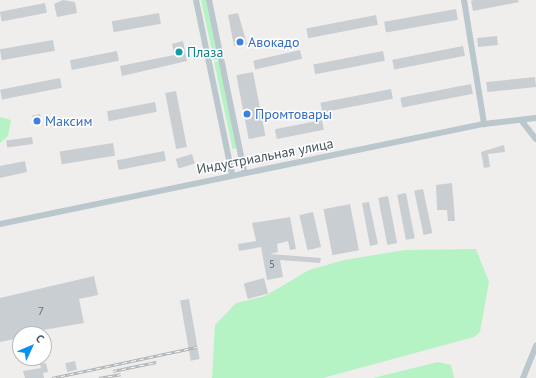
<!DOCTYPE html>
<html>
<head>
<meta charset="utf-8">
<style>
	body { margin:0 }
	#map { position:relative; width:536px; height:378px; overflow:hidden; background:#f0eded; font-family:"PT Sans",sans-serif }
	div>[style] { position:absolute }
	.green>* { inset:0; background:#b6f3c4; transform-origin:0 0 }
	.building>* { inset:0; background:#c9ced3; transform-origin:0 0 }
	.minor>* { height:6px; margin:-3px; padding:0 3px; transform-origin:3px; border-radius:3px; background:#bac8ce }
	.rail>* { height:3px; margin-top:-1.5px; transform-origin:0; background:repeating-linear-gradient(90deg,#fff 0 4.5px,#afb4b8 0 9px); box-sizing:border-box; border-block:1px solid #afb4b8 }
	.dots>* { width:11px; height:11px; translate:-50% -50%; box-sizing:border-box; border:2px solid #fff; border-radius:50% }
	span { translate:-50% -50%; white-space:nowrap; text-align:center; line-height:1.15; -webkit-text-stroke:3px #fff; paint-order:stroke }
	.number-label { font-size:12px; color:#65737a }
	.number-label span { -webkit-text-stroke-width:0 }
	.shop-label { font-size:14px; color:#366cbe }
	.left { translate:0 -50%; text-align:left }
	.culture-label { font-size:14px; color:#0d838f }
	.street-label { font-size:14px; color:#44555c }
	.north { position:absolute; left:12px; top:326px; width:40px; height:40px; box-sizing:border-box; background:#fff; border:1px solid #b4bbbe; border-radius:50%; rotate:46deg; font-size:11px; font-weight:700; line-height:16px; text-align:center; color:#44555c }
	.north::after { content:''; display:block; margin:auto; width:14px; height:18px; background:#0893ef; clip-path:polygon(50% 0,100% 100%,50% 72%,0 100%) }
</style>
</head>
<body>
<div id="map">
	<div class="green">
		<div style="clip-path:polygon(201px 0,206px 0,218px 59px,214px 60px)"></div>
		<div style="left:219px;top:61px;width:89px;height:5px;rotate:78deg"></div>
		<div style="clip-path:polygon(0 117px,11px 120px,8px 136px,0 143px)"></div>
		<div style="clip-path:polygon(476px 249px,489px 282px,480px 332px,474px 337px,323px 378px,212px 378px,215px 325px,236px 303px,265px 296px,309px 270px,344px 260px,405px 250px)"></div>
		<div style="clip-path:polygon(438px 362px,451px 365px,454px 378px,373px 378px)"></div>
	</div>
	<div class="building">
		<div style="clip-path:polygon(63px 0,75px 2px,77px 13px,57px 17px,54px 4px)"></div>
		<div style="clip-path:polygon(474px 0,518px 0,519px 2px,473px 11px,471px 1px)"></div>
		<div style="left:45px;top:3px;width:10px;height:46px;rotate:79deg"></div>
		<div style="left:456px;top:9px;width:11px;height:73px;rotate:80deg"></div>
		<div style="left:159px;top:13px;width:11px;height:48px;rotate:80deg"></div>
		<div style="clip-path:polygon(238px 13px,247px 44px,234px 46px,228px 15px)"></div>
		<div style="left:376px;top:15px;width:10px;height:71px;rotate:79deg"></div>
		<div style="left:497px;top:36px;width:9px;height:20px;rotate:84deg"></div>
		<div style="left:53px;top:40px;width:11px;height:54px;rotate:80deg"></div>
		<div style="clip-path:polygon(183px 41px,187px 61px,122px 76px,120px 66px,174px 55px,172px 44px)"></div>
		<div style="left:463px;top:46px;width:10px;height:72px;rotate:79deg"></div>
		<div style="left:300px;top:50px;width:9px;height:48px;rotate:77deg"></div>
		<div style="left:117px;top:51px;width:10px;height:48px;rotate:79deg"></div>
		<div style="left:383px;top:51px;width:10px;height:71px;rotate:79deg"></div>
		<div style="left:253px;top:72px;width:65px;height:17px;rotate:79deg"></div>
		<div style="left:535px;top:77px;width:10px;height:49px;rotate:84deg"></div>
		<div style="left:60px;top:78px;width:10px;height:61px;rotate:79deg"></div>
		<div style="left:471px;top:84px;width:10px;height:72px;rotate:79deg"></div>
		<div style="left:391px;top:89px;width:10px;height:72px;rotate:79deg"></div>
		<div style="left:176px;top:91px;width:57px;height:11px;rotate:79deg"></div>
		<div style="left:155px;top:102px;width:10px;height:49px;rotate:79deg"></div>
		<div style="left:40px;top:114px;width:11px;height:8px;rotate:80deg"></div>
		<div style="left:322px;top:120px;width:10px;height:48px;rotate:79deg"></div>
		<div style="left:32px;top:137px;width:7px;height:26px;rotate:82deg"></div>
		<div style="left:113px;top:143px;width:13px;height:54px;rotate:81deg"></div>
		<div style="clip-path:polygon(504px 145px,505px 152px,488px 154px,490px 167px,484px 168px,481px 152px)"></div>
		<div style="left:164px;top:151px;width:10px;height:48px;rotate:79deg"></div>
		<div style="left:192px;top:154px;width:10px;height:17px;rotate:73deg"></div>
		<div style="clip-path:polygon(25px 161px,27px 172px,0 178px,0 166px)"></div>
		<div style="clip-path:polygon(452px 183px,455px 221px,448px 221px,447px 210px,437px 210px,436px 185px)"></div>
		<div style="left:423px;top:189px;width:45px;height:9px;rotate:78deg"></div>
		<div style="left:406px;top:193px;width:46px;height:9px;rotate:79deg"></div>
		<div style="left:388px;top:196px;width:48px;height:10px;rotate:79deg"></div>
		<div style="clip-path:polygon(369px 202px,378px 244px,370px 246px,362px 203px)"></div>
		<div style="left:350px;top:204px;width:47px;height:27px;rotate:79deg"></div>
		<div style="left:313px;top:212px;width:36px;height:14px;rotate:77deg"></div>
		<div style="clip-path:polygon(290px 217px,296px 249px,290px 250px,288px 241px,277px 244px,278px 252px,270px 254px,321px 258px,320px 263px,280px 260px,283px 277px,267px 280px,261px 247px,239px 251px,238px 244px,256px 241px,252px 223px)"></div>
		<div style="clip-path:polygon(94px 276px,98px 295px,79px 299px,84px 323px,20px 334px,20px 338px,0 342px,0 298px)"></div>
		<div style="left:264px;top:278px;width:16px;height:21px;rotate:75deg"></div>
		<div style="left:189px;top:299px;width:61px;height:9px;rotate:80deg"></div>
		<div style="left:75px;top:361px;width:9px;height:10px;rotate:77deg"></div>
		<div style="clip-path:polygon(46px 363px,48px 372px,43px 373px,44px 378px,25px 378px,23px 371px,41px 368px,40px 364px)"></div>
	</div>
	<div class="minor">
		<div style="left:196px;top:0;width:178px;rotate:78.3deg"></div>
		<div style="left:209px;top:0;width:175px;rotate:78.4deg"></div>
		<div style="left:464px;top:0;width:126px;rotate:80.8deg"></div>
		<div style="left:521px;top:120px;width:24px;rotate:52deg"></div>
		<div style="left:0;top:224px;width:494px;rotate:-11.7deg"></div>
		<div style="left:484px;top:124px;width:52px;rotate:-6.6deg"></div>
		<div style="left:523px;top:378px;width:35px;rotate:-68deg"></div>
	</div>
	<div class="rail">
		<div style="left:113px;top:371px;width:44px;rotate:-11.8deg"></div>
		<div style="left:52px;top:378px;width:148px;rotate:-12.1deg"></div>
		<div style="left:99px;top:378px;width:22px;rotate:-10deg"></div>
	</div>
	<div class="dots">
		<div style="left:240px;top:42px;background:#3f7fe0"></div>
		<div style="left:179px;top:52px;background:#0f9aa8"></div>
		<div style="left:247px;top:114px;background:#3f7fe0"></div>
		<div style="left:37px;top:121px;background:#3f7fe0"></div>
	</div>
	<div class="number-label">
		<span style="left:272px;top:264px">5</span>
		<span style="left:41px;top:311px">7</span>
	</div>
	<div class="shop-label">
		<span class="left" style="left:248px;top:42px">Авокадо</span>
		<span class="left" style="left:255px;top:114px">Промтовары</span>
		<span class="left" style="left:45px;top:121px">Максим</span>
	</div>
	<div class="culture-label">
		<span class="left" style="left:187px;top:52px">Плаза</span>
	</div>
	<div class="street-label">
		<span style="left:265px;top:156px;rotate:-11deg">Индустриальная улица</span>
	</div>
	<div class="north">С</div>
</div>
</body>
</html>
